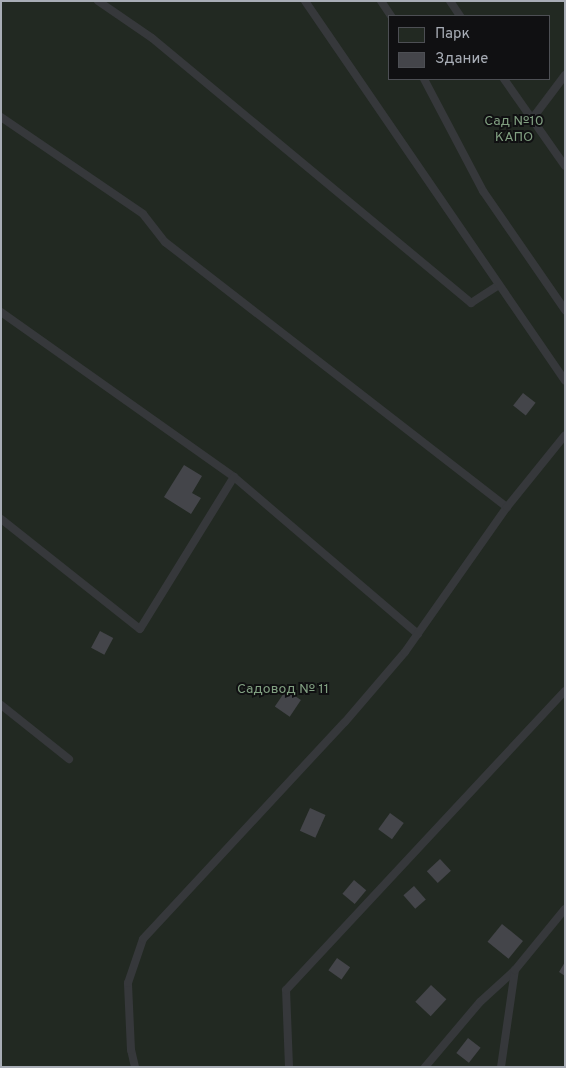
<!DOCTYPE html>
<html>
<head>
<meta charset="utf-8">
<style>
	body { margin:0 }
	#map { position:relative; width:566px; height:1068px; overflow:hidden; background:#151517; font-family:Overpass,sans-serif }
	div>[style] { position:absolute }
	.green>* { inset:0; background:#222922 }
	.building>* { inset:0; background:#44454a; transform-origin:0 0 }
	.service>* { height:8px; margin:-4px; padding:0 4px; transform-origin:4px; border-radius:4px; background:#36383b }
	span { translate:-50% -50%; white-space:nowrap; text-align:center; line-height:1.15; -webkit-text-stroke:4px #101012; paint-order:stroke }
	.park-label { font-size:14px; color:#819f81 }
	.frame { position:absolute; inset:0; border:2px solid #a8adb6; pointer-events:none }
	.legend { position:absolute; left:388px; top:15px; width:162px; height:65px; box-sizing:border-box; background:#101012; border:1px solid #4d4f54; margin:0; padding:6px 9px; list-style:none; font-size:15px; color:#a8adb6 }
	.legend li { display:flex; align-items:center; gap:10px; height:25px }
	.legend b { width:25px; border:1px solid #4d4f54 }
</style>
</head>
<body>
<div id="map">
	<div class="green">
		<div style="clip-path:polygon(evenodd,1px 1px,565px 1px,565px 1067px,1px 1067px,1px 1px,390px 16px,550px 16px,550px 79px,390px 79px,390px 16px)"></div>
	</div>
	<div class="building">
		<div style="left:523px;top:393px;width:16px;height:16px;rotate:38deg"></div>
		<div style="clip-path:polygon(184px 465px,202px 476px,192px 493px,201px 498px,191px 514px,164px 497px)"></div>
		<div style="left:100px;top:631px;width:15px;height:19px;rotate:28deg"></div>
		<div style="left:286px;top:690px;width:18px;height:20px;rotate:34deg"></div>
		<div style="left:310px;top:808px;width:17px;height:25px;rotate:24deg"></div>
		<div style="left:390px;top:813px;width:17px;height:20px;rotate:36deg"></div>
		<div style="left:440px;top:859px;width:16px;height:18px;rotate:47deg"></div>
		<div style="left:354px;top:880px;width:16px;height:18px;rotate:40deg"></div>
		<div style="left:414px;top:886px;width:18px;height:14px;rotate:49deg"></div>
		<div style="left:502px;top:924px;width:27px;height:23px;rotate:39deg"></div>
		<div style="left:337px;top:958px;width:16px;height:15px;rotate:35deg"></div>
		<div style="clip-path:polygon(565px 962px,565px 976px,559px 972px)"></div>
		<div style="left:431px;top:985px;width:21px;height:23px;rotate:43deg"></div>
		<div style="left:468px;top:1038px;width:16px;height:19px;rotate:38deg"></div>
	</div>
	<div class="service">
		<div style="left:98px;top:1px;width:65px;rotate:34.4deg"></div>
		<div style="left:152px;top:38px;width:415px;rotate:39.7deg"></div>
		<div style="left:471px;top:303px;width:33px;rotate:-33deg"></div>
		<div style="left:305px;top:1px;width:460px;rotate:55.6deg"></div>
		<div style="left:381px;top:1px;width:18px;rotate:56deg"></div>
		<div style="left:450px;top:1px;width:18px;rotate:56deg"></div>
		<div style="left:424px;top:79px;width:127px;rotate:62.2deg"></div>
		<div style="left:483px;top:191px;width:145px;rotate:55.4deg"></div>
		<div style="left:504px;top:79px;width:106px;rotate:55deg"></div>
		<div style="left:1px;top:117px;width:172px;rotate:34.3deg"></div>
		<div style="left:143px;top:214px;width:36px;rotate:52deg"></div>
		<div style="left:165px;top:242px;width:433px;rotate:37.8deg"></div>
		<div style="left:532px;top:119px;width:55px;rotate:-53.1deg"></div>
		<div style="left:1px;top:312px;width:286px;rotate:35.3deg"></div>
		<div style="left:234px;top:477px;width:242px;rotate:40.5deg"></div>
		<div style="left:1px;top:519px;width:177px;rotate:38.4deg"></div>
		<div style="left:140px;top:629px;width:179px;rotate:-58.3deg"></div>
		<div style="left:1px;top:705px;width:87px;rotate:38.5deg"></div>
		<div style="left:135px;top:1067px;width:17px;rotate:-103deg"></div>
		<div style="left:131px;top:1050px;width:67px;rotate:-92.6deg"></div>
		<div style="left:128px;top:983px;width:46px;rotate:-71.2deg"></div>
		<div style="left:143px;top:939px;width:296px;rotate:-47.1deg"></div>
		<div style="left:345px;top:722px;width:92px;rotate:-49.4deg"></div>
		<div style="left:405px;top:652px;width:177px;rotate:-54.9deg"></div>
		<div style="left:507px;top:507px;width:92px;rotate:-51.1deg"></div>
		<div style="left:289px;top:1067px;width:77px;rotate:-92.2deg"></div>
		<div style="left:286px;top:990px;width:409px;rotate:-47deg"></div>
		<div style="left:425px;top:1067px;width:85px;rotate:-49.8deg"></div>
		<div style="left:480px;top:1002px;width:47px;rotate:-42.4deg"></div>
		<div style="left:501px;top:1067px;width:98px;rotate:-81.8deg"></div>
		<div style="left:515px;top:970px;width:79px;rotate:-50.7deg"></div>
	</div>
	<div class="park-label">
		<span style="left:514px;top:130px">Сад №10<br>КАПО</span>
		<span style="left:283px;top:690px">Садовод № 11</span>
	</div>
	<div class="frame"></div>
	<ul class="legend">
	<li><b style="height:14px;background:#222922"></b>Парк</li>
	<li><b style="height:14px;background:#44454a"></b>Здание</li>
	</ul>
</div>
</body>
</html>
